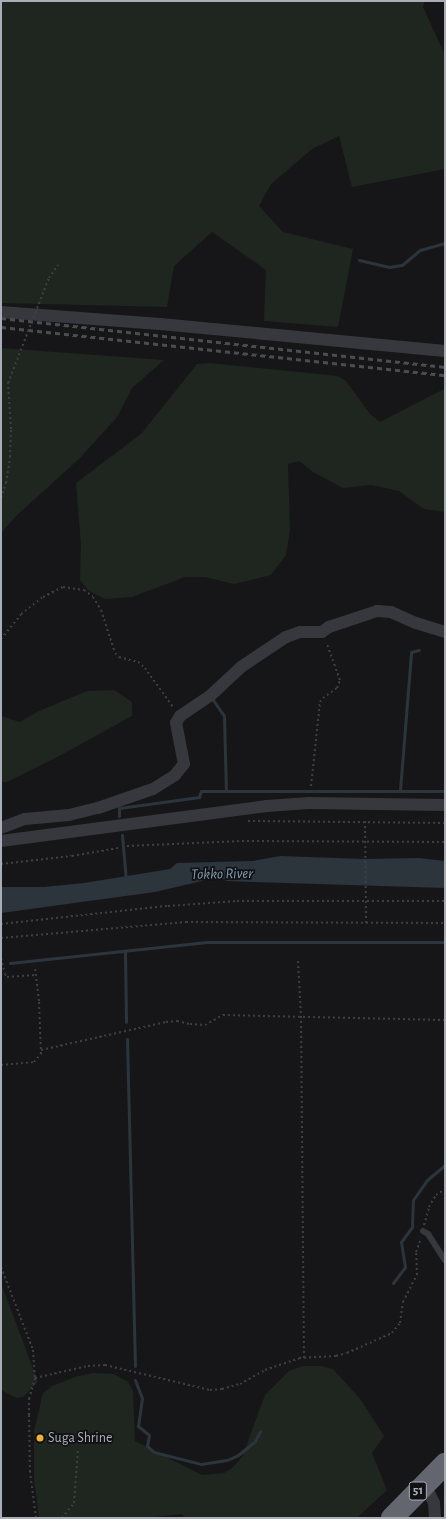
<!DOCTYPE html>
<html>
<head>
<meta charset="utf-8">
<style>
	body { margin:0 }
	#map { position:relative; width:446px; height:1519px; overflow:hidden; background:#161618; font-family:"Alegreya Sans",sans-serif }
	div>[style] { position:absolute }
	.green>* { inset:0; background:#1e261f }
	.water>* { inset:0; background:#2c353c }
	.stream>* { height:3px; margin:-1.5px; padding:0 1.5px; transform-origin:1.5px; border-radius:1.5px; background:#2c353c }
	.path>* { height:2px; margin-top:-1px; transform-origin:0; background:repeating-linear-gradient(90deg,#3d3f44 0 2px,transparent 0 5px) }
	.lane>* { height:6px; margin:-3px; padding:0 3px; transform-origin:3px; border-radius:3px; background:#37383d }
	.street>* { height:12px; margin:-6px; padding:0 6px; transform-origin:6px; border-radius:6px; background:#37383d }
	.highway>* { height:22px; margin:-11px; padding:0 11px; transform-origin:11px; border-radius:11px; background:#63666e }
	.rail>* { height:3px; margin-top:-1.5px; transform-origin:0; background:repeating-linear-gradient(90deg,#4a4c52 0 5px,transparent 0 9px) }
	.path-bridge>* { height:2px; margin-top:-1px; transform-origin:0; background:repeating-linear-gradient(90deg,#3d3f44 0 2px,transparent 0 5px) }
	.dots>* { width:11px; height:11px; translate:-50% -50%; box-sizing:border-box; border:2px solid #111113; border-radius:50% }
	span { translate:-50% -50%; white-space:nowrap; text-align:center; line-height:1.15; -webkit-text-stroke:3.5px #111113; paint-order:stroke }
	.shield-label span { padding:1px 3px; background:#111113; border:1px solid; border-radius:3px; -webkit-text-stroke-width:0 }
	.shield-label { font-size:13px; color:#a8adb8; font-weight:700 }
	.poi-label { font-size:14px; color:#a8adb8 }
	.left { translate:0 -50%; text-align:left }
	.water-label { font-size:15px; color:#7f9bb3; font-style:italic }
	.frame { position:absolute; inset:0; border:2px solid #a8adb8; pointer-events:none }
</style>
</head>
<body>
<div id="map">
	<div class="green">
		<div style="clip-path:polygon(1px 1px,425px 1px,423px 7px,445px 55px,445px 169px,352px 187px,339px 136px,312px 149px,271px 184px,259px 206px,283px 232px,353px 249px,338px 327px,264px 321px,266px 270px,212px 232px,174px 266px,167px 307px,1px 303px)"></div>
		<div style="clip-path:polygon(1px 348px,164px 360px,132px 388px,117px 417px,79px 459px,16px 516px,1px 533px)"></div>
		<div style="clip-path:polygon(209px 363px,338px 376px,346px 381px,370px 414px,380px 422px,442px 390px,445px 390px,445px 512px,424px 509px,399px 491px,371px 485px,343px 488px,313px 472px,299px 461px,288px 464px,290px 530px,286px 555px,271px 575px,234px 584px,205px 577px,185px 577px,132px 597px,105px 599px,89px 591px,80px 580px,81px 545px,76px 483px,141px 434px,197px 364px)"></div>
		<div style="clip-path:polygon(114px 690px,132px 702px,132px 716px,61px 755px,7px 782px,1px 782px,1px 716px,20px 722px,39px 711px,87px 691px)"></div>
		<div style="clip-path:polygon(1px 1283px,38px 1382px,23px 1397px,16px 1398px,1px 1390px)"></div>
		<div style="clip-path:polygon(303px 1366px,321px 1366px,333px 1369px,361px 1400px,384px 1436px,372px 1453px,387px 1490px,357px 1518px,185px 1518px,182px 1514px,142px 1518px,39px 1518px,34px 1479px,34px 1431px,43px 1393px,52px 1386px,75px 1377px,93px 1373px,114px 1374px,128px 1382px,133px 1391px,135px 1441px,202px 1475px,224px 1473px,232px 1468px,242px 1457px,265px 1395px,289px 1371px)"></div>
	</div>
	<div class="water">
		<div style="clip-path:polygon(280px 856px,365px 859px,419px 858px,445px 861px,445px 888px,252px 882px,227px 881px,219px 877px,155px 892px,1px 913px,1px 887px,44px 887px,84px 883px,170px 869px,177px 863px,253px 861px)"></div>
	</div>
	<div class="stream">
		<div style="left:359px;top:260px;width:31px;rotate:13deg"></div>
		<div style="left:389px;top:267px;width:13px;rotate:-9deg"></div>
		<div style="left:402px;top:265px;width:23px;rotate:-40deg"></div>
		<div style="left:420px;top:250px;width:26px;rotate:-16deg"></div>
		<div style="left:213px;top:700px;width:19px;rotate:55deg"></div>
		<div style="left:224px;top:716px;width:74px;rotate:88.5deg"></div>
		<div style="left:400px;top:790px;width:138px;rotate:-85.4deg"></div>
		<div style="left:411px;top:652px;width:8px;rotate:-14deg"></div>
		<div style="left:119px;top:816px;width:8px;rotate:-90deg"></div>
		<div style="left:119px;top:808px;width:81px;rotate:-7.8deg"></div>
		<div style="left:199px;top:797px;width:6px;rotate:-72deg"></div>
		<div style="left:201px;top:791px;width:244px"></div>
		<div style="left:122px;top:835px;width:46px;rotate:85deg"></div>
		<div style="left:125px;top:951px;width:71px;rotate:89.2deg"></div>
		<div style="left:10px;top:963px;width:198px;rotate:-6.1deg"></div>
		<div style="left:207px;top:942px;width:238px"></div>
		<div style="left:127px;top:1039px;width:327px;rotate:88.6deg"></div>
		<div style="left:393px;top:1283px;width:20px;rotate:-53deg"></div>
		<div style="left:405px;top:1267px;width:25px;rotate:-99deg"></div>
		<div style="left:401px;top:1242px;width:19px;rotate:-54deg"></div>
		<div style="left:412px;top:1227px;width:27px;rotate:-88deg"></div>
		<div style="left:413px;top:1200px;width:24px;rotate:-55deg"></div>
		<div style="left:427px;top:1180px;width:23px;rotate:-40deg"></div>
		<div style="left:135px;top:1380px;width:19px;rotate:69deg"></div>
		<div style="left:142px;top:1398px;width:28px;rotate:98deg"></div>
		<div style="left:138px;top:1426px;width:14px;rotate:39deg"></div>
		<div style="left:149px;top:1435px;width:11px;rotate:100deg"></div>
		<div style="left:147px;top:1446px;width:9px;rotate:41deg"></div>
		<div style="left:154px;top:1452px;width:49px;rotate:14.3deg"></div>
		<div style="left:201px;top:1464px;width:26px;rotate:-9deg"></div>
		<div style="left:227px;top:1460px;width:12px;rotate:-24deg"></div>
		<div style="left:238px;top:1455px;width:22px;rotate:-39deg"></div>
		<div style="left:255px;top:1441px;width:11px;rotate:-63deg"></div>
	</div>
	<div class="path">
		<div style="left:1px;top:498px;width:16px;rotate:-72deg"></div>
		<div style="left:6px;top:483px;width:26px;rotate:-81deg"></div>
		<div style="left:10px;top:457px;width:28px;rotate:-88deg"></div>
		<div style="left:11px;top:429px;width:46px;rotate:-93.7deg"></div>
		<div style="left:1px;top:639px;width:32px;rotate:-51deg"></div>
		<div style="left:21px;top:614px;width:28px;rotate:-38deg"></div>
		<div style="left:43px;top:597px;width:22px;rotate:-27deg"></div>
		<div style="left:63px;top:587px;width:21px;rotate:8deg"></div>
		<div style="left:84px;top:590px;width:11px;rotate:38deg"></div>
		<div style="left:93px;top:597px;width:15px;rotate:58deg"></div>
		<div style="left:101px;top:610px;width:45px;rotate:72deg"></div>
		<div style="left:115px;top:653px;width:6px;rotate:45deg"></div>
		<div style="left:119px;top:657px;width:20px;rotate:15deg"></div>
		<div style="left:138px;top:662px;width:9px;rotate:41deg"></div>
		<div style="left:145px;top:668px;width:48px;rotate:54.3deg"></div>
		<div style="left:311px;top:786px;width:84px;rotate:-83.9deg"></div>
		<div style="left:320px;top:702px;width:5px;rotate:-53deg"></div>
		<div style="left:323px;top:698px;width:17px;rotate:-36deg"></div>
		<div style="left:337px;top:688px;width:9px;rotate:-69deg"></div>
		<div style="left:340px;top:680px;width:40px;rotate:-110.2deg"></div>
		<div style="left:248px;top:821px;width:197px;rotate:0.6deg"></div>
		<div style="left:365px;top:821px;width:103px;rotate:89.4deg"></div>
		<div style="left:127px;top:846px;width:115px;rotate:-2.5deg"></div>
		<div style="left:242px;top:841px;width:203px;rotate:0.3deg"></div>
		<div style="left:1px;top:864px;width:71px;rotate:-6.4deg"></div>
		<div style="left:72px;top:856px;width:47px;rotate:-9.9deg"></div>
		<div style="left:1px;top:924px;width:168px;rotate:-6.2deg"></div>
		<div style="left:168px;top:906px;width:69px;rotate:-4.1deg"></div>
		<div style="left:237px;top:901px;width:208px"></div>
		<div style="left:1px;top:938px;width:186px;rotate:-4.9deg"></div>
		<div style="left:186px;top:922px;width:259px;rotate:0.2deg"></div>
		<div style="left:1px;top:958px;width:16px;rotate:76deg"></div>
		<div style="left:5px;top:974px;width:4px;rotate:56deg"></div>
		<div style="left:7px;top:977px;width:28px;rotate:-4deg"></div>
		<div style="left:298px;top:961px;width:55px;rotate:86.9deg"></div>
		<div style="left:301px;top:1016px;width:342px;rotate:89.5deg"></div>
		<div style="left:41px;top:1050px;width:128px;rotate:-12.6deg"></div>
		<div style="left:166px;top:1022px;width:11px;rotate:-5deg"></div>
		<div style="left:177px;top:1021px;width:13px;rotate:13deg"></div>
		<div style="left:190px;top:1024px;width:15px;rotate:4deg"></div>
		<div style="left:205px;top:1025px;width:21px;rotate:-29deg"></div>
		<div style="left:223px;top:1015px;width:222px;rotate:1.3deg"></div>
		<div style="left:1px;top:1065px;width:33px;rotate:-5deg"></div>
		<div style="left:34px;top:1062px;width:11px;rotate:-49deg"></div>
		<div style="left:41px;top:1054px;width:53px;rotate:-92.2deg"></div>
		<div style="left:39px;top:1001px;width:32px;rotate:-97deg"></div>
		<div style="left:424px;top:1225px;width:19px;rotate:-74deg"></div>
		<div style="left:429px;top:1207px;width:14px;rotate:-60deg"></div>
		<div style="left:436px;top:1195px;width:11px;rotate:-34deg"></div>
		<div style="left:1px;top:1267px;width:89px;rotate:68.9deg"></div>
		<div style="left:33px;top:1350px;width:28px;rotate:86deg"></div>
		<div style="left:36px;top:1518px;width:46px;rotate:-97.4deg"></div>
		<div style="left:30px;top:1472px;width:57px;rotate:-91deg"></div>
		<div style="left:29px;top:1415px;width:16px;rotate:-90deg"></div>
		<div style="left:29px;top:1399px;width:22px;rotate:-74deg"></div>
		<div style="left:35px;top:1378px;width:54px;rotate:-12.8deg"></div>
		<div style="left:88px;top:1366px;width:17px;rotate:-3deg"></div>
		<div style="left:105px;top:1365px;width:108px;rotate:13.4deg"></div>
		<div style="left:210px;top:1390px;width:12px;rotate:-5deg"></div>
		<div style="left:222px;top:1389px;width:19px;rotate:-16deg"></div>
		<div style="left:240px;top:1384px;width:29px;rotate:-29deg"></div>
		<div style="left:265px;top:1370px;width:36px;rotate:-19deg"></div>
		<div style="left:299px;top:1358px;width:37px;rotate:-3deg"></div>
		<div style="left:336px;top:1356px;width:11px;rotate:-15deg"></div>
		<div style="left:347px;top:1353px;width:49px;rotate:-24deg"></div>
		<div style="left:392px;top:1333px;width:13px;rotate:-51deg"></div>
		<div style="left:400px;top:1323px;width:21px;rotate:-82deg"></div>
		<div style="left:403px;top:1302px;width:30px;rotate:-63deg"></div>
		<div style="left:417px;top:1275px;width:23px;rotate:-92deg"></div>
		<div style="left:416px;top:1252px;width:15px;rotate:-70deg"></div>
		<div style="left:62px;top:1518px;width:19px;rotate:-51deg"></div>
		<div style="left:74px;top:1503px;width:53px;rotate:-85.7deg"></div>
	</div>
	<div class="lane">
		<div style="left:423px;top:1231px;width:6px;rotate:31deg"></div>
		<div style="left:428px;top:1234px;width:31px;rotate:57deg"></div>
	</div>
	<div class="street">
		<div style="left:1px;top:312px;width:159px;rotate:4.3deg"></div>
		<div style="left:160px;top:324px;width:286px;rotate:5.4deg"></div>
		<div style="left:1px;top:828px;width:26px;rotate:-21deg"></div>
		<div style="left:25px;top:819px;width:44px;rotate:-5.2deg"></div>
		<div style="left:69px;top:815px;width:30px;rotate:-14deg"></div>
		<div style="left:98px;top:808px;width:58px;rotate:-19.1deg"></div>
		<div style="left:153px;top:789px;width:26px;rotate:-32deg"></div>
		<div style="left:175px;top:775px;width:14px;rotate:-51deg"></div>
		<div style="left:184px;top:764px;width:42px;rotate:-101deg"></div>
		<div style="left:176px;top:723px;width:8px;rotate:-60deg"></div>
		<div style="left:180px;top:716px;width:36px;rotate:-34deg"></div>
		<div style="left:210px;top:696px;width:42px;rotate:-43.1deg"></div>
		<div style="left:241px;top:667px;width:54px;rotate:-33.7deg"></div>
		<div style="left:286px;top:637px;width:15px;rotate:-20deg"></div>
		<div style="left:300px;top:632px;width:22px"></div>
		<div style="left:322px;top:632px;width:9px;rotate:-36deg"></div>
		<div style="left:329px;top:627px;width:51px;rotate:-18.4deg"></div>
		<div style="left:377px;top:611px;width:14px;rotate:4deg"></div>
		<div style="left:391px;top:612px;width:27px;rotate:24deg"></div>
		<div style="left:416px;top:623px;width:30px;rotate:17deg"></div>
		<div style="left:1px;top:841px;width:268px;rotate:-7.5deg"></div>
		<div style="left:267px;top:806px;width:42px;rotate:-4.1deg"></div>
		<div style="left:309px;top:803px;width:136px;rotate:0.8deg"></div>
		<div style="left:421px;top:1488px;width:11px;rotate:38deg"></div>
		<div style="left:430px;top:1495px;width:9px;rotate:63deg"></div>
		<div style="left:434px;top:1503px;width:15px;rotate:86deg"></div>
	</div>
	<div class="highway">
		<div style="left:392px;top:1518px;width:76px;rotate:-45.5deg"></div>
	</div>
	<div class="rail">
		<div style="left:1px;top:318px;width:447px;rotate:6.3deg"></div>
		<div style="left:1px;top:327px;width:447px;rotate:6.2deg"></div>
	</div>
	<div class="path-bridge">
		<div style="left:8px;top:383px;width:113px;rotate:-68.7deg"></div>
		<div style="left:49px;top:278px;width:16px;rotate:-55deg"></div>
	</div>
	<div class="dots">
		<div style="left:40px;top:1438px;background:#f2b134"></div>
	</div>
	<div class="shield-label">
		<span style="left:418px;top:1491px">51</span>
	</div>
	<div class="poi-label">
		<span class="left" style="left:48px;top:1438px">Suga Shrine</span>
	</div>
	<div class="water-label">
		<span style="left:222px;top:874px;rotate:-1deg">Tokko River</span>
	</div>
	<div class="frame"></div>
</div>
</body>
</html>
